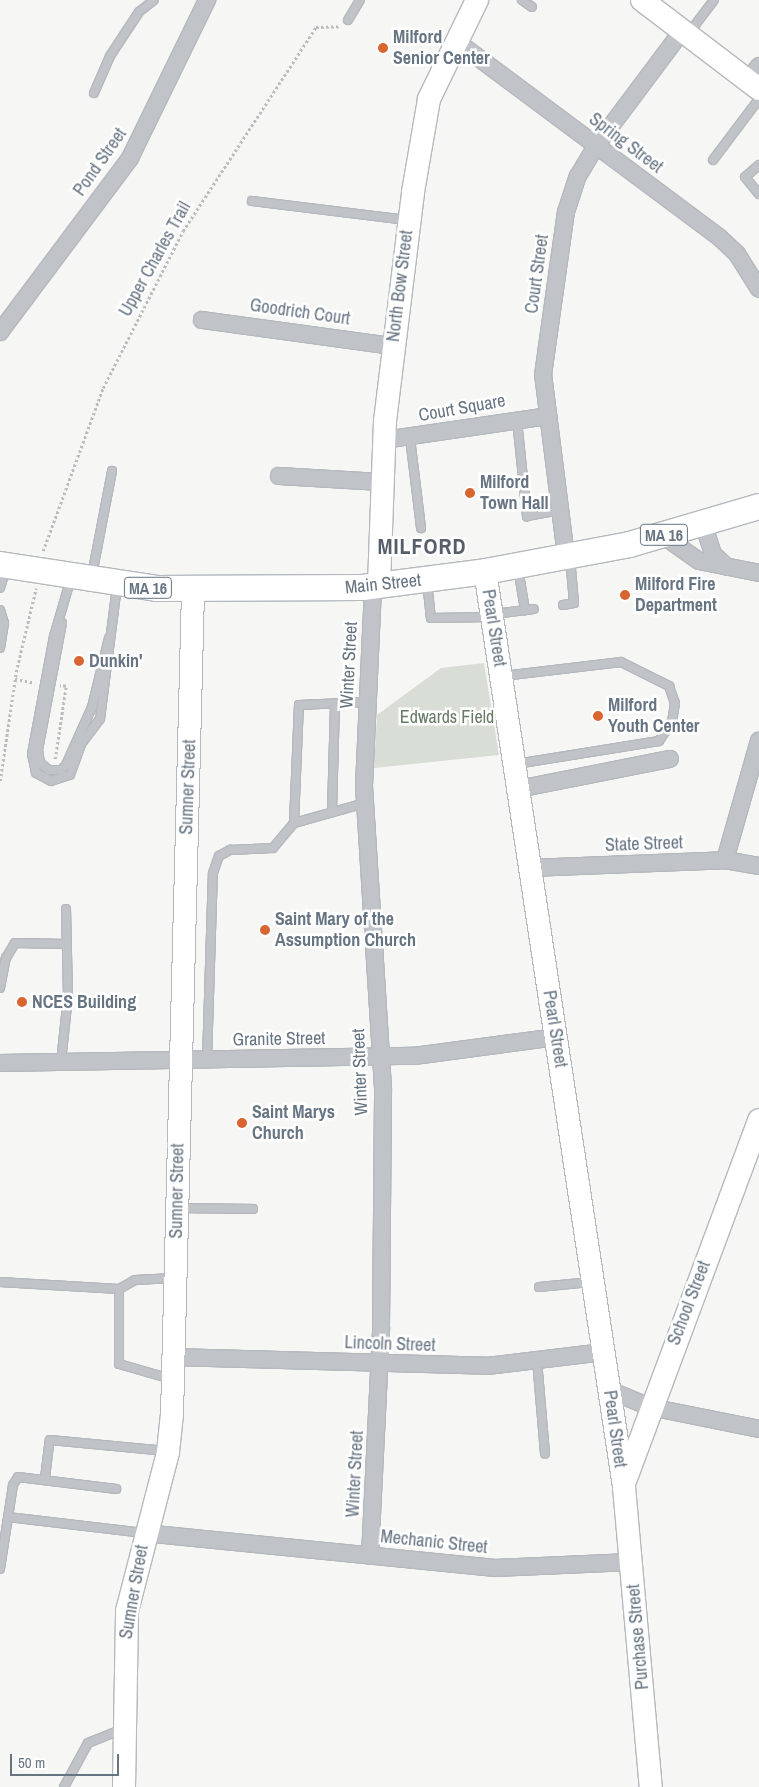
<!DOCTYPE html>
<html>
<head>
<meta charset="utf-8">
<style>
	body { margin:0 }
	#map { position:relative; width:759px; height:1787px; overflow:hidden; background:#f6f7f4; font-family:"Archivo Narrow",sans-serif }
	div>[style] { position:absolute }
	.green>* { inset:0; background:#d8ddd5 }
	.path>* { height:2.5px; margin-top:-1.25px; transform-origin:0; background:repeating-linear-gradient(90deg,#babcbf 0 2.5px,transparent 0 5px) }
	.roads { filter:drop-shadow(1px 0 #b5b9bd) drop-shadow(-1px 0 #b5b9bd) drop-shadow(0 1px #b5b9bd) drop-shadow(0 -1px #b5b9bd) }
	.lane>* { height:8px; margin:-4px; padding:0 4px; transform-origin:4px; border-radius:4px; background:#c0c3c7 }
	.street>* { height:16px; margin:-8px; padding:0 8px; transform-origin:8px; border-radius:8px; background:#c0c3c7 }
	.secondary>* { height:22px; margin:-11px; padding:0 11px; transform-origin:11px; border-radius:11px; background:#fff }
	.primary>* { height:25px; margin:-12.5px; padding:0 12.5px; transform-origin:12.5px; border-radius:12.5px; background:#fff }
	.dots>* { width:14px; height:14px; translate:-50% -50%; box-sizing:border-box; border:2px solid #fff; border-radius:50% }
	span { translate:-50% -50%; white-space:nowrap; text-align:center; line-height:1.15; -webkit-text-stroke:5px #fff; paint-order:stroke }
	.shield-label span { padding:1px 4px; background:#fff; border:1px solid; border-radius:4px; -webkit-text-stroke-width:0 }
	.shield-label { font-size:16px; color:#677583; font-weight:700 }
	.poi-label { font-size:18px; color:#677583; font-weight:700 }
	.left { translate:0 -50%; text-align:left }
	.street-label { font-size:18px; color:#677583 }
	.park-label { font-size:18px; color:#687b66 }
	.district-label { font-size:22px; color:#555e69; font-weight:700; letter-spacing:1px }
	.scale { position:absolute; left:10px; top:1754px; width:109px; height:22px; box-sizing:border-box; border:2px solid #677583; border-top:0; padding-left:6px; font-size:15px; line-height:18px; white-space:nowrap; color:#677583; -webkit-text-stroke:4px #fff; paint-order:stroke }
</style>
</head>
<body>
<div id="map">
	<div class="green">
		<div style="clip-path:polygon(484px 663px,499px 755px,374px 768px,377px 715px,441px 668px)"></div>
	</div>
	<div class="path">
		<div style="left:43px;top:551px;width:174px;rotate:-69.8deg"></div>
		<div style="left:103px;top:388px;width:176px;rotate:-63deg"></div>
		<div style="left:183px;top:231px;width:244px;rotate:-56.9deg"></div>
		<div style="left:316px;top:27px;width:24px;rotate:-2deg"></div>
		<div style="left:15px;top:679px;width:20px;rotate:11deg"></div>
		<div style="left:55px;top:759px;width:74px;rotate:-81.4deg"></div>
		<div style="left:66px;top:686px;width:6px;rotate:180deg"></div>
		<div style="left:0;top:781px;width:110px;rotate:-81.6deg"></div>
		<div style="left:16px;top:672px;width:86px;rotate:-76.6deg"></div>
	</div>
	<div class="roads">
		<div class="lane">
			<div style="left:522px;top:0;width:12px;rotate:35deg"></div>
			<div style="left:348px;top:20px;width:23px;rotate:-59deg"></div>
			<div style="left:689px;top:33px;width:41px;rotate:-52.9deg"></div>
			<div style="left:94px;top:93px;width:40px;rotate:-66.6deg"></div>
			<div style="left:110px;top:56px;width:53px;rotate:-56.6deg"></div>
			<div style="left:139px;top:12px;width:19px;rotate:-39deg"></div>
			<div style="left:713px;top:160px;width:76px;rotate:-53deg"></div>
			<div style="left:759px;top:165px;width:18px;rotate:139deg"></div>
			<div style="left:745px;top:177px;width:22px;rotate:51deg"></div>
			<div style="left:252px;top:201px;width:156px;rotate:7deg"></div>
			<div style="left:517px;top:420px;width:97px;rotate:84.1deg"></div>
			<div style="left:527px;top:516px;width:35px;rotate:-10deg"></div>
			<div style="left:410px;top:438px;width:91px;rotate:83deg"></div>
			<div style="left:518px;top:568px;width:43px;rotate:80.5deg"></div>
			<div style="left:92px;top:575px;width:106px;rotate:-79.1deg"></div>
			<div style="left:71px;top:578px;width:60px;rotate:106.3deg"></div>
			<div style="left:54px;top:636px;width:120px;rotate:100.6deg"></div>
			<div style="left:32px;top:754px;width:19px;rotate:78deg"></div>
			<div style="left:36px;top:773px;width:17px;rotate:28deg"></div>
			<div style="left:51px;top:781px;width:20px;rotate:-18deg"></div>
			<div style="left:70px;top:775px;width:33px;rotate:-70deg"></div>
			<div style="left:81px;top:744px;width:31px;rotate:-53deg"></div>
			<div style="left:100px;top:719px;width:134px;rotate:-82.7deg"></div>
			<div style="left:427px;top:581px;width:37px;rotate:84deg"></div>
			<div style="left:431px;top:618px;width:60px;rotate:-1deg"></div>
			<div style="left:0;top:588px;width:21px;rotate:-73deg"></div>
			<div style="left:563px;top:605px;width:11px;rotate:-10deg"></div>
			<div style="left:574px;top:603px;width:46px;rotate:-95deg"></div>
			<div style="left:0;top:610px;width:14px;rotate:73deg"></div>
			<div style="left:4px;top:623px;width:25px;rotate:99deg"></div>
			<div style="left:494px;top:614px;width:40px;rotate:-7.1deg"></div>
			<div style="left:62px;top:623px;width:129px;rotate:100.7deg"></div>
			<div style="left:38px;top:750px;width:13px;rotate:81deg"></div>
			<div style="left:40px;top:763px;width:11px;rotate:38deg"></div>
			<div style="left:49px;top:770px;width:12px"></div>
			<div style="left:61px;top:770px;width:7px;rotate:-45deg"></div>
			<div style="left:66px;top:765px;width:64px;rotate:-65.9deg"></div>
			<div style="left:92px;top:707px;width:71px;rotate:-76.2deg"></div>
			<div style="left:503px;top:676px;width:119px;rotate:-6.8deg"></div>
			<div style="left:621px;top:662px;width:54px;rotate:26.6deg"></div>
			<div style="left:669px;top:686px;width:18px;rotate:71deg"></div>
			<div style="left:675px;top:703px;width:18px;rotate:99deg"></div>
			<div style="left:672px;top:721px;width:24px;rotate:123deg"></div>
			<div style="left:659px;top:741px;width:145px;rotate:170.9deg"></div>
			<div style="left:332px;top:811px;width:107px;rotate:-88.4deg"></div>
			<div style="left:294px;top:823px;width:118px;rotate:-87.6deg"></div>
			<div style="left:299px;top:705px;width:67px;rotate:-2.6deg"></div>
			<div style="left:0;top:988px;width:31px;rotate:-79deg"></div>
			<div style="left:6px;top:958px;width:17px;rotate:-59deg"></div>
			<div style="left:15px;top:943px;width:52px;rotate:1.1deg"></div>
			<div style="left:39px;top:1001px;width:29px;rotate:6deg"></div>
			<div style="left:207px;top:1060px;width:187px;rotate:-88.2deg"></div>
			<div style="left:213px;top:873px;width:18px;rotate:-71deg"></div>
			<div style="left:219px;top:856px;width:13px;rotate:-29deg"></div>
			<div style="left:230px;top:850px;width:43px;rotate:-2.7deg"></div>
			<div style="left:273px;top:848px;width:33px;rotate:-50deg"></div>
			<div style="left:294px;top:823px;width:74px;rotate:-15.7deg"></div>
			<div style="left:61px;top:1062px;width:66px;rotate:-83.9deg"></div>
			<div style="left:68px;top:996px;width:87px;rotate:-91.3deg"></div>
			<div style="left:179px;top:1208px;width:74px;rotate:0.8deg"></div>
			<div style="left:0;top:1282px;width:119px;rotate:3.4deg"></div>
			<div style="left:539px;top:1287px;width:52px;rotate:-5.5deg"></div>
			<div style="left:537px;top:1360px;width:94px;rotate:85.1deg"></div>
			<div style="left:171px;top:1379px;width:54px;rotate:-163.9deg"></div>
			<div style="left:119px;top:1364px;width:75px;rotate:-90deg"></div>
			<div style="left:119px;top:1289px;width:18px;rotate:-29deg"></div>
			<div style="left:135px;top:1280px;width:38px;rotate:-3deg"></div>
			<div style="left:45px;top:1478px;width:38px;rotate:-83deg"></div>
			<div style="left:50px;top:1440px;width:117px;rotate:5.4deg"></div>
			<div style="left:8px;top:1517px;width:137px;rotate:6.7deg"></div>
			<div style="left:0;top:1569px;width:85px;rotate:-81.2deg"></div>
			<div style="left:13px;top:1485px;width:9px;rotate:-58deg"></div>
			<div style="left:18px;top:1477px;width:99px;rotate:7deg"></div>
			<div style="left:64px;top:1787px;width:50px;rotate:-61.4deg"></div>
			<div style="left:88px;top:1743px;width:35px;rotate:-22deg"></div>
		</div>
		<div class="street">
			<div style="left:456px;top:41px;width:329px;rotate:36.7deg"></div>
			<div style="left:720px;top:238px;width:23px;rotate:43deg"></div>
			<div style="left:737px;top:254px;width:41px;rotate:57.8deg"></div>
			<div style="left:748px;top:80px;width:18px;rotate:-52deg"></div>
			<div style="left:202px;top:320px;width:192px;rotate:7.8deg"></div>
			<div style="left:0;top:332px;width:217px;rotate:-53.2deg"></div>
			<div style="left:130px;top:158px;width:176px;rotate:-64deg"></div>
			<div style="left:384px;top:440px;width:166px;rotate:-8.3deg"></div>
			<div style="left:279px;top:476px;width:102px;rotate:3.4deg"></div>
			<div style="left:703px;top:523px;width:33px;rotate:72deg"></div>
			<div style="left:713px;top:554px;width:19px;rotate:43deg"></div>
			<div style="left:662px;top:535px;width:45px;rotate:35.1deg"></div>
			<div style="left:699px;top:561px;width:61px;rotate:11.3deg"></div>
			<div style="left:566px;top:556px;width:182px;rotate:-97.2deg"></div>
			<div style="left:543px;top:375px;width:165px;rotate:-82deg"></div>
			<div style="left:566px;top:212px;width:38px;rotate:-72deg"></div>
			<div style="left:578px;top:176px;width:35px;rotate:-59deg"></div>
			<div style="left:596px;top:146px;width:144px;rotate:-53.2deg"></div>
			<div style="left:518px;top:789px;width:155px;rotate:-11.2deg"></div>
			<div style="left:725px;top:860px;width:124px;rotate:-74.1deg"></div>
			<div style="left:530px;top:868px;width:195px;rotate:-2.3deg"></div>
			<div style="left:725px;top:860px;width:35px;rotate:10deg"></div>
			<div style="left:0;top:1063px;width:414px;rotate:-1deg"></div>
			<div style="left:414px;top:1056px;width:143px;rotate:-7.6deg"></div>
			<div style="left:173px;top:1357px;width:314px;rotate:1.6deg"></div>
			<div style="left:487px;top:1366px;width:118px;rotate:-6.8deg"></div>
			<div style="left:609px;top:1390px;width:44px;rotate:22.5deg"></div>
			<div style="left:650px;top:1407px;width:111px;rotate:11.4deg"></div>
			<div style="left:144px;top:1533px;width:353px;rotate:5.7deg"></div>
			<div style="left:495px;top:1568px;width:136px;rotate:-2.5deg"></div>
			<div style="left:370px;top:1556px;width:229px;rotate:-87.2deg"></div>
			<div style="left:381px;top:1327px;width:239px;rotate:-89.5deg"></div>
			<div style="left:383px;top:1088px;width:303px;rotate:-93.6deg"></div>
			<div style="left:364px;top:786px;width:200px;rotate:-87.4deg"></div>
		</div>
		<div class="secondary">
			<div style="left:642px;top:0;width:147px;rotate:37.3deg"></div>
			<div style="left:485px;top:571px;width:926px;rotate:81.37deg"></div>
			<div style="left:624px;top:1487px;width:301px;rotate:84.9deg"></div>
			<div style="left:379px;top:585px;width:164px;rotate:-87.9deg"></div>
			<div style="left:385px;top:421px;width:231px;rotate:-83deg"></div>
			<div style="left:413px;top:192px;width:94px;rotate:-80.2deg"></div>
			<div style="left:429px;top:99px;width:110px;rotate:-64.1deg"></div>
			<div style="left:625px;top:1481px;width:385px;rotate:-69.6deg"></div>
			<div style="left:124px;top:1787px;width:176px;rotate:-89deg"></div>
			<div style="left:127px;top:1611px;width:164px;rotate:-75.5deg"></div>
			<div style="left:168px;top:1452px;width:37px;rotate:-84deg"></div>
			<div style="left:172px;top:1415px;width:825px;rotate:-88.54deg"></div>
		</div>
		<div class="primary">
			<div style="left:0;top:564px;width:158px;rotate:8.7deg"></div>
			<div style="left:156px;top:588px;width:206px;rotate:-0.3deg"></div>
			<div style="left:362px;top:587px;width:124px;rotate:-7.4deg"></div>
			<div style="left:485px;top:571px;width:147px;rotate:-10.6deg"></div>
			<div style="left:629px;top:544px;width:135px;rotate:-16.3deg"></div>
		</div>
	</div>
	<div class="dots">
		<div style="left:383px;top:48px;background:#d96531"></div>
		<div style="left:470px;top:493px;background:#d96531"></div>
		<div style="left:625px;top:595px;background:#d96531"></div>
		<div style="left:79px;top:661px;background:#d96531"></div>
		<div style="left:598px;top:716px;background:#d96531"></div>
		<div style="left:265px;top:930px;background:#d96531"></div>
		<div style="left:22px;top:1002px;background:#d96531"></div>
		<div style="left:242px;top:1123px;background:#d96531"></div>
	</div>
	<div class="shield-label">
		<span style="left:664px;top:535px">MA 16</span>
		<span style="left:148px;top:588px">MA 16</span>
	</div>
	<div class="poi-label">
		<span class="left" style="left:393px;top:48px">Milford<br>Senior Center</span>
		<span class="left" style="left:480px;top:493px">Milford<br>Town Hall</span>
		<span class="left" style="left:635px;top:595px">Milford Fire<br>Department</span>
		<span class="left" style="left:89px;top:661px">Dunkin'</span>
		<span class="left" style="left:608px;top:716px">Milford<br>Youth Center</span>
		<span class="left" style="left:275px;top:930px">Saint Mary of the<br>Assumption Church</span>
		<span class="left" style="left:32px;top:1002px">NCES Building</span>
		<span class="left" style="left:252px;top:1123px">Saint Marys<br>Church</span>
	</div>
	<div class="street-label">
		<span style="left:626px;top:143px;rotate:37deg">Spring Street</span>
		<span style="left:100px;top:162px;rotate:-55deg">Pond Street</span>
		<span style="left:155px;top:259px;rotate:-61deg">Upper Charles Trail</span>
		<span style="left:537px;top:274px;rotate:-82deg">Court Street</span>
		<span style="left:400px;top:286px;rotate:-83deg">North Bow Street</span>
		<span style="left:300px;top:312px;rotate:8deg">Goodrich Court</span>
		<span style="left:462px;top:408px;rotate:-10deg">Court Square</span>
		<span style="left:383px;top:584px;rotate:-6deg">Main Street</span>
		<span style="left:494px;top:628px;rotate:81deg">Pearl Street</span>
		<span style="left:349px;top:665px;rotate:-87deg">Winter Street</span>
		<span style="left:188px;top:787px;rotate:-88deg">Sumner Street</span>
		<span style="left:644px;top:844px;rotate:-2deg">State Street</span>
		<span style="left:555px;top:1029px;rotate:81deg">Pearl Street</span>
		<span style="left:279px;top:1039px;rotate:-1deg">Granite Street</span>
		<span style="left:360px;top:1072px;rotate:-92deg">Winter Street</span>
		<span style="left:177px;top:1191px;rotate:-89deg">Sumner Street</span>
		<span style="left:689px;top:1303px;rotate:-69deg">School Street</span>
		<span style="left:390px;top:1344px;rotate:2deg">Lincoln Street</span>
		<span style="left:615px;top:1429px;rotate:82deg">Pearl Street</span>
		<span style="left:355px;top:1474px;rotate:-87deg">Winter Street</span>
		<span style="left:434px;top:1542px;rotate:6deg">Mechanic Street</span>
		<span style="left:134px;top:1592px;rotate:-80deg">Sumner Street</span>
		<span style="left:638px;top:1637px;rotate:-95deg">Purchase Street</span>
	</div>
	<div class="park-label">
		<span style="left:447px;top:717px">Edwards Field</span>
	</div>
	<div class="district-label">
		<span style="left:422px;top:547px">MILFORD</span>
	</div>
	<div class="scale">50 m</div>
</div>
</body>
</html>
